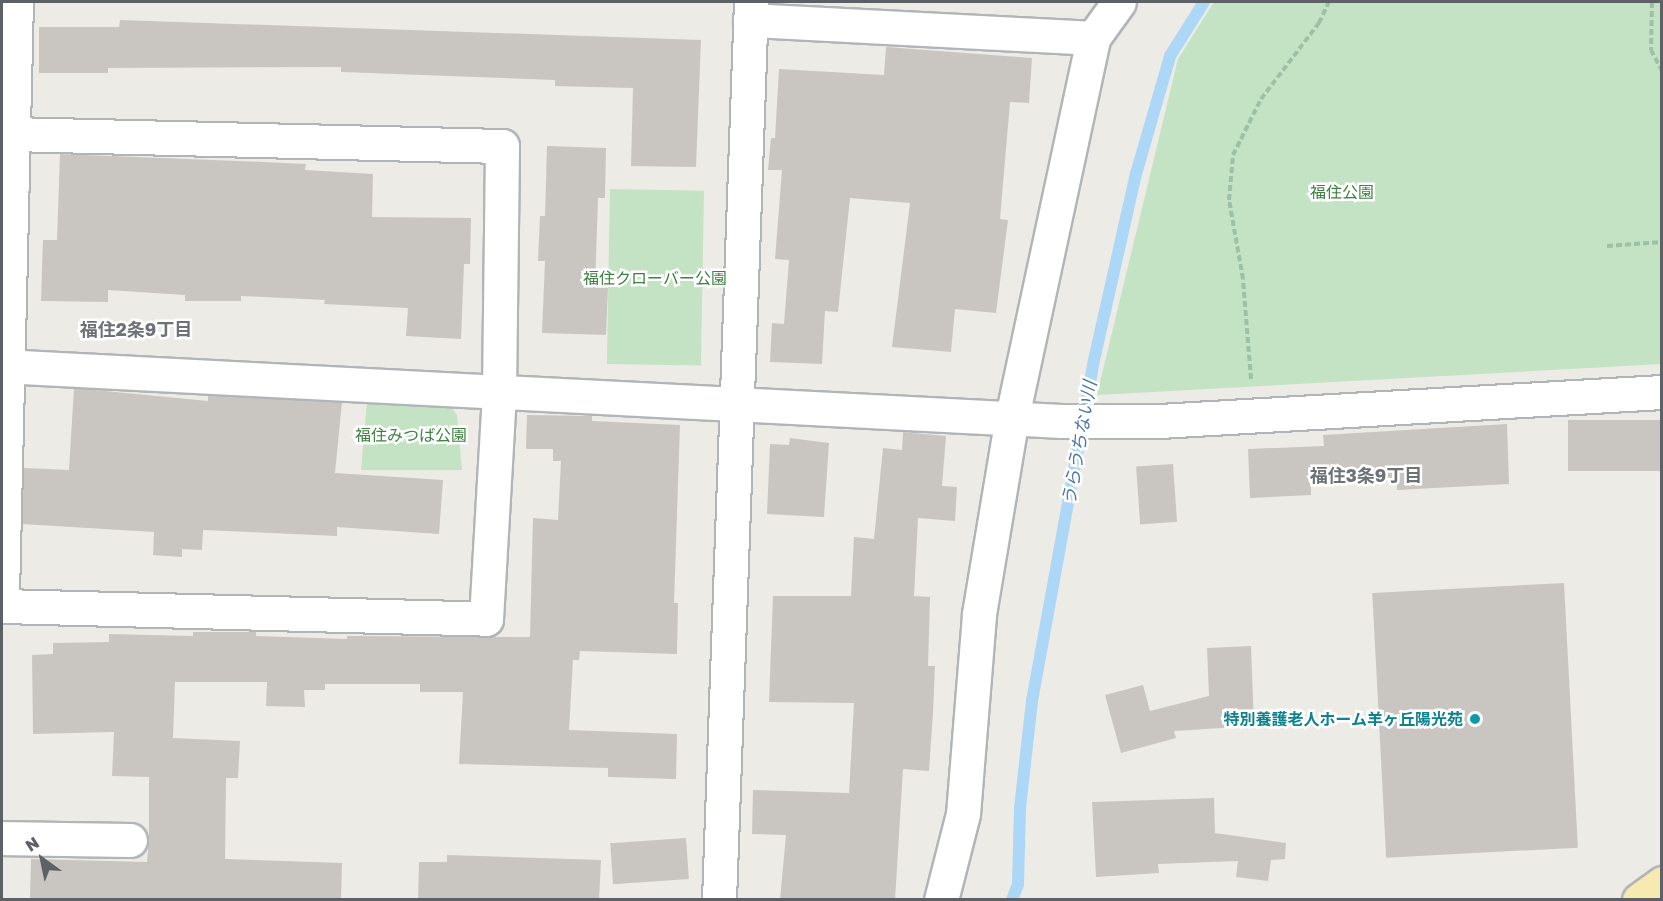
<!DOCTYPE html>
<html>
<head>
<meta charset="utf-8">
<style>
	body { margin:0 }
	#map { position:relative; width:1663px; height:901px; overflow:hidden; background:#edebe5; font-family:"Golos Text","Noto Sans JP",sans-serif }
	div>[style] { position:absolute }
	.green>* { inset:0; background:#c4e2c4; transform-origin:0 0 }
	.stream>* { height:12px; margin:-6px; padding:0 6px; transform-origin:6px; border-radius:6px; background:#acd7f6 }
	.building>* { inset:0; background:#c9c6c2; transform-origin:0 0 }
	.path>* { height:4px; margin-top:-2px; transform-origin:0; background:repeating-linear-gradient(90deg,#9dc1a6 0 6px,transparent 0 9px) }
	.roads { filter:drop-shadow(2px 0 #b2b5b8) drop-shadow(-2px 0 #b2b5b8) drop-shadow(0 2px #b2b5b8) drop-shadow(0 -2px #b2b5b8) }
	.minor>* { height:33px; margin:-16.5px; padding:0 16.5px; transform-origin:16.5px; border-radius:16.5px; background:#fff }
	.major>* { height:33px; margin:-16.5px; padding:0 16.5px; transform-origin:16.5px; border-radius:16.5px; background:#f6eab1 }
	.dots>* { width:16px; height:16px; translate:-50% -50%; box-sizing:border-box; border:3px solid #fff; border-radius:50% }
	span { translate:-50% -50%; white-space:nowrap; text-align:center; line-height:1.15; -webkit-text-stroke:5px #fff; paint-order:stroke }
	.park-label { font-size:16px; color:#3e8141 }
	.culture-label { font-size:16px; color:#0d838f; font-weight:700 }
	.right { translate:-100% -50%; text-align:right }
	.neighbourhood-label { font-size:18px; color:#6e7276; font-weight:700 }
	.water-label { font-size:18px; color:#4b78a6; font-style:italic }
	.frame { position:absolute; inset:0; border:3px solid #5d6064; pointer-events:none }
	.north { position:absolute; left:12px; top:829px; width:60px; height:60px; -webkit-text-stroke:4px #fff; paint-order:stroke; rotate:327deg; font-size:16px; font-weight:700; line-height:24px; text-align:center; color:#5d6064 }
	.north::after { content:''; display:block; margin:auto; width:21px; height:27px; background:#5d6064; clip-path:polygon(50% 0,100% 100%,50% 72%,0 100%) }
</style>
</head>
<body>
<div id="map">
	<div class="green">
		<div style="clip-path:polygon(1214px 2px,1661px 2px,1661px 364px,1097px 395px,1178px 59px)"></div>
		<div style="left:610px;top:189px;width:94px;height:175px;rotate:1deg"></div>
		<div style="clip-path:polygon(445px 400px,457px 415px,462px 470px,361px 470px,367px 401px)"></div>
	</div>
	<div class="stream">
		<div style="left:1012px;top:900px;width:17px;rotate:-69deg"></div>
		<div style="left:1018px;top:884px;width:76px;rotate:-88.5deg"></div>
		<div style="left:1020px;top:808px;width:108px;rotate:-83.6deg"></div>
		<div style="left:1032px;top:701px;width:347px;rotate:-79.7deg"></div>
		<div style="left:1094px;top:360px;width:191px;rotate:-77.3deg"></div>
		<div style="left:1136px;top:174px;width:123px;rotate:-73.9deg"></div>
		<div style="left:1170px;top:56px;width:64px;rotate:-57.8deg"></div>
	</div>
	<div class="building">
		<div style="clip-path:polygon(120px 20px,701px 40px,696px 167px,631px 166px,633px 88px,555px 86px,555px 80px,341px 72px,341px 67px,108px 68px,108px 73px,39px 73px,39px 27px,119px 27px)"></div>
		<div style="clip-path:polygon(886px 47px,1032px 58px,1029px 103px,1010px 102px,1000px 219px,1008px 220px,996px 313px,955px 309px,951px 352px,892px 347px,910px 203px,850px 198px,838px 312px,825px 311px,822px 364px,770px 362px,772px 323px,784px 324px,789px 260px,775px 259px,782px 170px,768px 170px,771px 138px,775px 138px,779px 69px,884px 75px)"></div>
		<div style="clip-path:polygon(547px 146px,606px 148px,605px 198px,598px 198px,595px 287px,608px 288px,606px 335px,542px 333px,545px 261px,538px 261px,540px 216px,545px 216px)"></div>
		<div style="clip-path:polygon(60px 154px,264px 162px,306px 164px,305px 170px,373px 174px,372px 217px,471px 218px,470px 264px,464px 264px,461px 339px,406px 336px,408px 308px,324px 304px,325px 300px,241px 296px,241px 301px,185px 301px,185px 295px,108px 290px,108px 302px,41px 301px,43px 240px,57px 240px)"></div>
		<div style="clip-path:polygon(74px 388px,208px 401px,208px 395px,342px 402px,335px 473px,443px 480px,439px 534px,337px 527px,337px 536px,203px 530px,202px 550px,182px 549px,182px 557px,153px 555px,154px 532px,22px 524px,24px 468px,69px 470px)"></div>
		<div style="clip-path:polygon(527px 415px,592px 416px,592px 421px,680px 425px,674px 603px,678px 603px,677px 654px,580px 651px,579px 660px,573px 660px,569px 730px,677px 734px,676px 779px,608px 777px,608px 768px,459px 764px,463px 692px,420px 692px,420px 684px,325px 684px,325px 690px,304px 690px,305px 707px,266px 706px,267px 682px,175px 682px,173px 738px,240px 741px,238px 778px,226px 778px,225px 859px,342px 863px,341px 900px,30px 900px,31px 859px,147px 862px,149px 840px,149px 777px,112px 776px,114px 732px,33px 734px,32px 655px,53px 654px,53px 643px,109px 642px,109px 634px,193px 636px,193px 632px,256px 632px,256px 636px,347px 639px,347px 636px,530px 637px,533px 518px,558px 520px,561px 461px,553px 461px,553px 449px,526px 449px)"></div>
		<div style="left:1662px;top:420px;width:51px;height:94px;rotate:90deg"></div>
		<div style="clip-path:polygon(1507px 424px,1509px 484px,1397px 490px,1397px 481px,1311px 484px,1311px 495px,1250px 498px,1248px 449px,1324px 446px,1323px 435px)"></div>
		<div style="clip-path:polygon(903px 432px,946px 436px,942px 486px,957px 487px,955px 521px,918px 518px,914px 596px,930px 597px,928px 666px,935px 666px,933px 713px,929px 771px,903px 769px,895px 900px,780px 900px,786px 835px,752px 834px,753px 790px,849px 793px,854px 703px,769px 702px,773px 596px,851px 596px,854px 537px,874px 539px,883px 448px,902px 450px)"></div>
		<div style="clip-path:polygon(790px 438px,829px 443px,824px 517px,767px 514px,770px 444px,789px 445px)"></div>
		<div style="left:1173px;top:464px;width:58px;height:37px;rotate:86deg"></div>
		<div style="left:1564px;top:583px;width:265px;height:192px;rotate:87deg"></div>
		<div style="clip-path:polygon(1251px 646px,1254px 726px,1174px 731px,1176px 738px,1121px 753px,1105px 695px,1143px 685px,1150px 711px,1209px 696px,1207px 648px)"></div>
		<div style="clip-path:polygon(1214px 798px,1215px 833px,1286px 843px,1285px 859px,1271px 860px,1268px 881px,1236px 877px,1238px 861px,1158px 864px,1159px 873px,1096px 877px,1092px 802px)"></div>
		<div style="left:686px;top:838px;width:41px;height:76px;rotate:86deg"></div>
		<div style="clip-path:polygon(447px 855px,601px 860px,599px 900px,418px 900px,419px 862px,447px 862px)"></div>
	</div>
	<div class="path">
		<div style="left:1652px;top:2px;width:48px;rotate:91.2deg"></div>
		<div style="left:1651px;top:50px;width:24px;rotate:62deg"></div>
		<div style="left:1607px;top:246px;width:55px;rotate:-4.2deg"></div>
		<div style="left:1251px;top:379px;width:100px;rotate:-94.6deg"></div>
		<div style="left:1243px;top:279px;width:80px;rotate:-100deg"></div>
		<div style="left:1229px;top:200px;width:45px;rotate:-84.9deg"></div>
		<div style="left:1233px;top:155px;width:63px;rotate:-63.4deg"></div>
		<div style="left:1261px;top:99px;width:96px;rotate:-52.7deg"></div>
		<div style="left:1319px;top:23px;width:23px;rotate:-65deg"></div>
	</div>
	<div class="roads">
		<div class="minor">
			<div style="left:750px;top:20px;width:343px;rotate:3deg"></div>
			<div style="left:2px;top:366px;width:1061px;rotate:2.97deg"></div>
			<div style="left:1062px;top:421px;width:97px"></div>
			<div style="left:1159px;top:421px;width:504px;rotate:-3.3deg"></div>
			<div style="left:2px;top:594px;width:592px;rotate:-88.65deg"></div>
			<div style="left:2px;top:606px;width:484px;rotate:1.5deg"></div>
			<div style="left:486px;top:619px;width:226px;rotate:-86.7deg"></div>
			<div style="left:499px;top:393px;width:247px;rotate:-89.3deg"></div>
			<div style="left:502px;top:146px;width:488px;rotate:-178.6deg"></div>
			<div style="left:2px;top:838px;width:128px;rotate:0.9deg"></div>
			<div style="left:719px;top:900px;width:899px;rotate:-87.96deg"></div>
			<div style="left:941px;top:900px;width:89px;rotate:-75.7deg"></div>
			<div style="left:963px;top:814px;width:201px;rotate:-85.4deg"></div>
			<div style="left:979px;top:614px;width:200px;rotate:-80.5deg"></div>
			<div style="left:1012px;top:417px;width:388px;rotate:-77.9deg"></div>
			<div style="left:1093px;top:38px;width:44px;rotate:-54.2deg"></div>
		</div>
		<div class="major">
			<div style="left:1639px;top:900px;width:29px;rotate:-36deg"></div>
		</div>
	</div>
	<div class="dots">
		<div style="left:1475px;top:719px;background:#0f9aa8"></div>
	</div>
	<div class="park-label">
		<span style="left:1342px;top:192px">福住公園</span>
		<span style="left:655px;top:278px">福住クローバー公園</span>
		<span style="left:411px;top:435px">福住みつば公園</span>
	</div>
	<div class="culture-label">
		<span class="right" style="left:1463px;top:719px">特別養護老人ホーム羊ヶ丘陽光苑</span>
	</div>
	<div class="neighbourhood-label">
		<span style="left:136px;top:329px">福住2条9丁目</span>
		<span style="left:1366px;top:475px">福住3条9丁目</span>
	</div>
	<div class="water-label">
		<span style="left:1079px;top:443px;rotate:-80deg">うらうちない川</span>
	</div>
	<div class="frame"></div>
	<div class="north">N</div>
</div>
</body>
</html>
